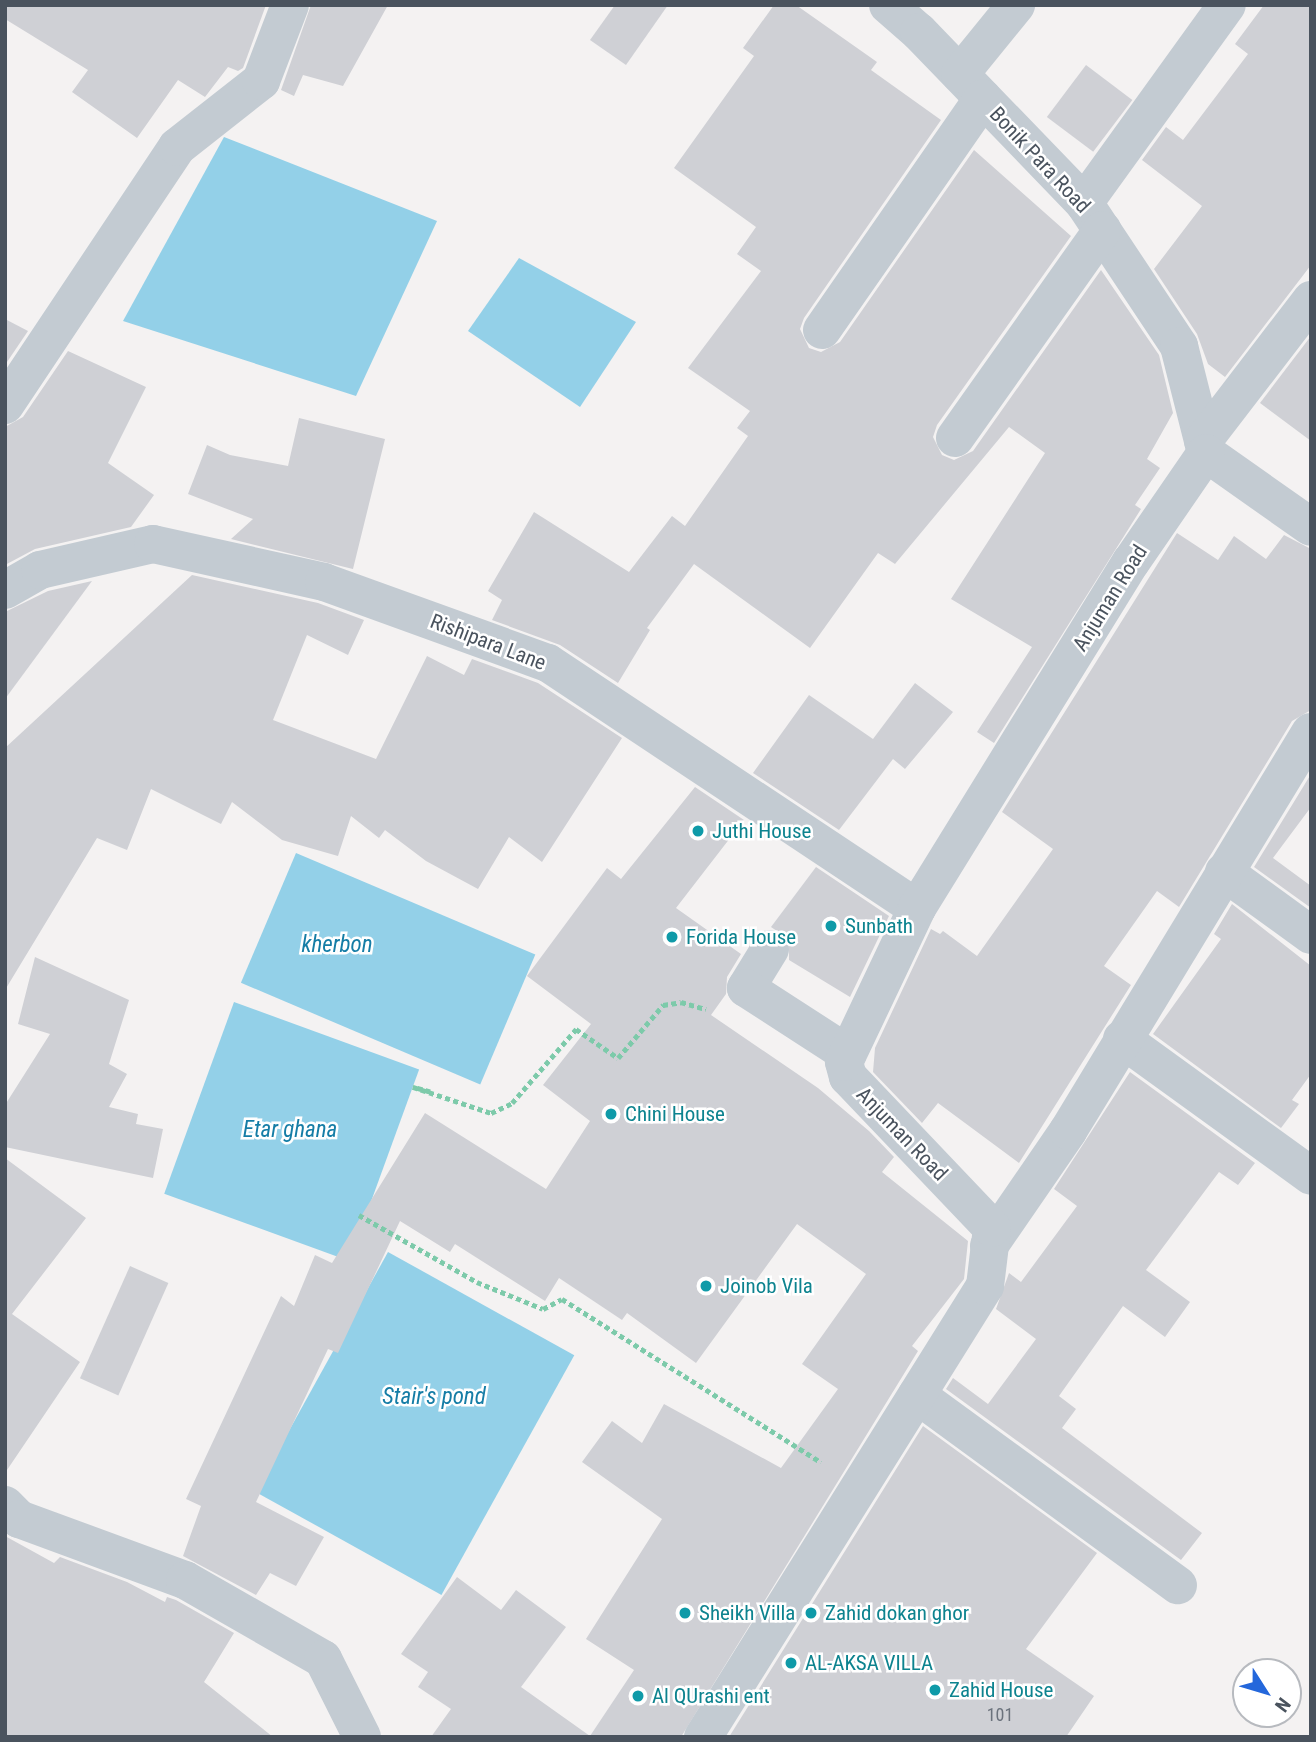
<!DOCTYPE html>
<html>
<head>
<meta charset="utf-8">
<style>
	body { margin:0 }
	#map { position:relative; width:1316px; height:1742px; overflow:hidden; background:#f4f2f2; font-family:"Roboto Condensed",sans-serif }
	div>[style] { position:absolute }
	.water>* { inset:0; background:#93d0e8; transform-origin:0 0 }
	.building>* { inset:0; background:#cfd0d5; transform-origin:0 0 }
	.path>* { height:4.5px; margin-top:-2.25px; transform-origin:0; background:repeating-linear-gradient(90deg,#7dcaaa 0 5px,transparent 0 8.5px) }
	.street>* { height:38px; margin:-19px; padding:0 19px; transform-origin:19px; border-radius:19px; background:#c3cbd2 }
	.dots>* { width:19px; height:19px; translate:-50% -50%; box-sizing:border-box; border:4px solid #fff; border-radius:50% }
	span { translate:-50% -50%; white-space:nowrap; text-align:center; line-height:1.15; -webkit-text-stroke:5px #fff; paint-order:stroke }
	.number-label { font-size:18px; color:#6b727c }
	.number-label span { -webkit-text-stroke-width:0 }
	.street-label { font-size:21px; color:#4a535e }
	.culture-label { font-size:21px; color:#0d838f }
	.left { translate:0 -50%; text-align:left }
	.water-label { font-size:23px; color:#157da6; font-style:italic }
	.frame { position:absolute; inset:0; border:7px solid #4a535e; pointer-events:none }
	.north { position:absolute; left:1232px; top:1658px; width:70px; height:70px; box-sizing:border-box; background:#fff; border:2px solid #b7babf; border-radius:50%; rotate:127deg; font-size:19px; font-weight:700; line-height:28px; text-align:center; color:#4a535e }
	.north::after { content:''; display:block; margin:auto; width:24px; height:32px; background:#2467db; clip-path:polygon(50% 0,100% 100%,50% 72%,0 100%) }
</style>
</head>
<body>
<div id="map">
	<div class="water">
		<div style="clip-path:polygon(224px 137px,437px 221px,356px 396px,123px 321px)"></div>
		<div style="clip-path:polygon(519px 258px,636px 322px,580px 407px,468px 331px)"></div>
		<div style="left:296px;top:853px;width:260px;height:141px;rotate:23deg"></div>
		<div style="left:234px;top:1002px;width:197px;height:204px;rotate:20deg"></div>
		<div style="left:388px;top:1252px;width:213px;height:274px;rotate:29deg"></div>
	</div>
	<div class="building">
		<div style="clip-path:polygon(5px 5px,266px 5px,243px 68px,238px 71px,228px 67px,205px 97px,178px 80px,137px 138px,72px 92px,88px 70px,5px 19px)"></div>
		<div style="clip-path:polygon(311px 5px,388px 5px,343px 86px,303px 75px,294px 96px,281px 90px)"></div>
		<div style="clip-path:polygon(615px 5px,668px 5px,626px 65px,590px 40px)"></div>
		<div style="clip-path:polygon(774px 5px,796px 5px,877px 62px,871px 70px,941px 120px,804px 318px,800px 329px,809px 348px,821px 352px,840px 342px,974px 150px,1071px 236px,937px 425px,933px 437px,942px 455px,954px 460px,973px 451px,1101px 270px,1159px 355px,1173px 413px,1147px 459px,1160px 468px,1135px 505px,1141px 509px,994px 743px,977px 732px,1032px 647px,951px 599px,1045px 453px,1009px 427px,895px 564px,878px 553px,810px 648px,694px 564px,647px 628px,650px 630px,618px 683px,560px 645px,492px 620px,502px 600px,488px 591px,534px 512px,629px 572px,672px 516px,685px 526px,748px 436px,737px 428px,750px 411px,688px 368px,761px 271px,737px 254px,756px 227px,674px 168px,754px 56px,743px 48px)"></div>
		<div style="clip-path:polygon(1264px 5px,1311px 5px,1311px 265px,1225px 377px,1208px 364px,1197px 334px,1154px 269px,1202px 206px,1142px 160px,1166px 127px,1183px 140px,1248px 54px,1235px 44px)"></div>
		<div style="left:1086px;top:65px;width:58px;height:65px;rotate:37deg"></div>
		<div style="clip-path:polygon(5px 319px,28px 331px,5px 365px)"></div>
		<div style="clip-path:polygon(1311px 336px,1311px 441px,1260px 403px)"></div>
		<div style="clip-path:polygon(68px 351px,146px 387px,108px 463px,154px 495px,131px 527px,35px 549px,5px 565px,5px 427px,23px 417px)"></div>
		<div style="clip-path:polygon(299px 418px,385px 439px,353px 569px,231px 539px,253px 519px,188px 494px,207px 445px,230px 455px,288px 466px)"></div>
		<div style="clip-path:polygon(1177px 533px,1218px 560px,1234px 536px,1266px 559px,1284px 535px,1311px 549px,1311px 710px,1292px 721px,1179px 907px,1157px 891px,1104px 966px,1131px 985px,1019px 1163px,938px 1103px,922px 1123px,873px 1072px,875px 1048px,931px 929px,940px 934px,943px 931px,977px 956px,1053px 849px,1002px 812px)"></div>
		<div style="clip-path:polygon(192px 575px,318px 603px,364px 620px,348px 655px,307px 635px,273px 720px,376px 759px,427px 656px,464px 675px,472px 659px,538px 683px,622px 738px,542px 862px,509px 837px,478px 889px,426px 861px,385px 830px,379px 838px,351px 816px,338px 856px,282px 840px,232px 802px,221px 824px,151px 789px,127px 850px,97px 838px,5px 990px,5px 748px)"></div>
		<div style="clip-path:polygon(92px 581px,5px 699px,5px 612px,48px 591px)"></div>
		<div style="clip-path:polygon(915px 683px,953px 712px,905px 769px,893px 759px,839px 830px,753px 773px,809px 695px,873px 739px)"></div>
		<div style="clip-path:polygon(1311px 774px,1311px 807px,1273px 858px,1311px 886px,1311px 908px,1254px 867px)"></div>
		<div style="clip-path:polygon(695px 787px,744px 820px,676px 908px,741px 954px,727px 977px,726px 994px,711px 1015px,818px 1088px,869px 1131px,894px 1157px,882px 1172px,968px 1241px,964px 1279px,912px 1346px,918px 1351px,681px 1737px,431px 1737px,451px 1709px,418px 1687px,428px 1672px,401px 1654px,457px 1577px,501px 1610px,516px 1590px,566px 1627px,521px 1687px,590px 1736px,634px 1670px,586px 1639px,662px 1519px,582px 1462px,612px 1421px,642px 1443px,664px 1404px,781px 1468px,838px 1389px,802px 1364px,866px 1274px,797px 1224px,696px 1363px,627px 1313px,622px 1320px,559px 1278px,545px 1301px,455px 1244px,450px 1252px,400px 1221px,338px 1353px,328px 1349px,256px 1502px,324px 1537px,296px 1586px,270px 1573px,256px 1595px,183px 1556px,201px 1506px,186px 1499px,281px 1296px,294px 1306px,315px 1255px,332px 1263px,425px 1113px,546px 1189px,590px 1121px,543px 1085px,591px 1024px,527px 976px,607px 868px,621px 879px)"></div>
		<div style="clip-path:polygon(816px 867px,889px 916px,850px 997px,789px 960px,789px 939px,771px 927px)"></div>
		<div style="clip-path:polygon(1232px 904px,1311px 966px,1311px 1074px,1292px 1100px,1299px 1104px,1281px 1128px,1153px 1034px,1221px 939px,1214px 934px)"></div>
		<div style="clip-path:polygon(35px 957px,129px 1000px,109px 1064px,127px 1074px,109px 1107px,138px 1114px,136px 1124px,163px 1129px,153px 1178px,5px 1147px,5px 1105px,50px 1034px,18px 1024px)"></div>
		<div style="clip-path:polygon(1130px 1072px,1255px 1163px,1238px 1185px,1219px 1172px,1146px 1270px,1190px 1302px,1165px 1337px,1123px 1306px,1059px 1396px,1076px 1409px,1062px 1428px,1202px 1533px,1181px 1560px,946px 1389px,953px 1378px,988px 1404px,1036px 1339px,996px 1309px,1009px 1273px,1021px 1282px,1077px 1206px,1054px 1189px)"></div>
		<div style="clip-path:polygon(5px 1158px,86px 1218px,12px 1314px,80px 1362px,5px 1473px)"></div>
		<div style="left:130px;top:1266px;width:42px;height:123px;rotate:24deg"></div>
		<div style="clip-path:polygon(923px 1426px,1097px 1553px,1026px 1649px,1094px 1696px,1066px 1737px,729px 1737px)"></div>
		<div style="clip-path:polygon(5px 1536px,54px 1563px,60px 1557px,127px 1582px,165px 1602px,167px 1597px,176px 1600px,234px 1633px,204px 1682px,273px 1737px,5px 1737px)"></div>
	</div>
	<div class="path">
		<div style="left:430px;top:1092px;width:18px;rotate:-164deg"></div>
		<div style="left:413px;top:1087px;width:82px;rotate:18.4deg"></div>
		<div style="left:491px;top:1113px;width:23px;rotate:-25deg"></div>
		<div style="left:512px;top:1103px;width:98px;rotate:-49.1deg"></div>
		<div style="left:576px;top:1029px;width:51px;rotate:34.6deg"></div>
		<div style="left:618px;top:1058px;width:70px;rotate:-49.7deg"></div>
		<div style="left:663px;top:1005px;width:18px;rotate:-9deg"></div>
		<div style="left:681px;top:1002px;width:26px;rotate:16deg"></div>
		<div style="left:359px;top:1215px;width:136px;rotate:29.6deg"></div>
		<div style="left:477px;top:1282px;width:71px;rotate:22.2deg"></div>
		<div style="left:543px;top:1309px;width:21px;rotate:-28deg"></div>
		<div style="left:562px;top:1299px;width:306px;rotate:32.2deg"></div>
	</div>
	<div class="street">
		<div style="left:888px;top:5px;width:41px;rotate:41.1deg"></div>
		<div style="left:919px;top:32px;width:238px;rotate:46deg"></div>
		<div style="left:1084px;top:203px;width:172px;rotate:56.4deg"></div>
		<div style="left:1179px;top:346px;width:110px;rotate:75.8deg"></div>
		<div style="left:960px;top:74px;width:89px;rotate:-50.9deg"></div>
		<div style="left:1084px;top:203px;width:244px;rotate:-54.2deg"></div>
		<div style="left:822px;top:330px;width:282px;rotate:-55.2deg"></div>
		<div style="left:5px;top:405px;width:310px;rotate:-56.3deg"></div>
		<div style="left:177px;top:147px;width:107px;rotate:-38.2deg"></div>
		<div style="left:261px;top:81px;width:81px;rotate:-69.1deg"></div>
		<div style="left:955px;top:438px;width:255px;rotate:-54.7deg"></div>
		<div style="left:1203px;top:441px;width:178px;rotate:-52.5deg"></div>
		<div style="left:1206px;top:453px;width:128px;rotate:35.2deg"></div>
		<div style="left:5px;top:590px;width:40px;rotate:-29.7deg"></div>
		<div style="left:40px;top:570px;width:116px;rotate:-13deg"></div>
		<div style="left:153px;top:544px;width:175px;rotate:12.5deg"></div>
		<div style="left:324px;top:582px;width:238px;rotate:19.9deg"></div>
		<div style="left:548px;top:663px;width:443px;rotate:33.6deg"></div>
		<div style="left:1224px;top:872px;width:107px;rotate:35.9deg"></div>
		<div style="left:770px;top:949px;width:46px;rotate:121.6deg"></div>
		<div style="left:746px;top:988px;width:121px;rotate:32.9deg"></div>
		<div style="left:1122px;top:1039px;width:233px;rotate:35.9deg"></div>
		<div style="left:989px;top:1246px;width:140px;rotate:-55.5deg"></div>
		<div style="left:1068px;top:1131px;width:467px;rotate:-58.7deg"></div>
		<div style="left:917px;top:1395px;width:323px;rotate:36.1deg"></div>
		<div style="left:5px;top:1505px;width:20px;rotate:45deg"></div>
		<div style="left:19px;top:1519px;width:177px;rotate:20.2deg"></div>
		<div style="left:185px;top:1580px;width:159px;rotate:29.8deg"></div>
		<div style="left:323px;top:1659px;width:87px;rotate:63.4deg"></div>
		<div style="left:703px;top:1737px;width:532px;rotate:-57.98deg"></div>
		<div style="left:985px;top:1286px;width:58px;rotate:-83.1deg"></div>
		<div style="left:992px;top:1228px;width:209px;rotate:-133.6deg"></div>
		<div style="left:848px;top:1077px;width:16px;rotate:-105deg"></div>
		<div style="left:844px;top:1062px;width:170px;rotate:-64.6deg"></div>
		<div style="left:917px;top:908px;width:407px;rotate:-58.3deg"></div>
		<div style="left:1131px;top:562px;width:132px;rotate:-55.5deg"></div>
	</div>
	<div class="dots">
		<div style="left:698px;top:831px;background:#0f9aa8"></div>
		<div style="left:831px;top:926px;background:#0f9aa8"></div>
		<div style="left:672px;top:937px;background:#0f9aa8"></div>
		<div style="left:611px;top:1114px;background:#0f9aa8"></div>
		<div style="left:706px;top:1286px;background:#0f9aa8"></div>
		<div style="left:685px;top:1613px;background:#0f9aa8"></div>
		<div style="left:811px;top:1613px;background:#0f9aa8"></div>
		<div style="left:791px;top:1663px;background:#0f9aa8"></div>
		<div style="left:935px;top:1690px;background:#0f9aa8"></div>
		<div style="left:638px;top:1696px;background:#0f9aa8"></div>
	</div>
	<div class="number-label">
		<span style="left:1000px;top:1715px">101</span>
	</div>
	<div class="street-label">
		<span style="left:1040px;top:160px;rotate:47deg">Bonik Para Road</span>
		<span style="left:1110px;top:598px;rotate:-58deg">Anjuman Road</span>
		<span style="left:488px;top:642px;rotate:21deg">Rishipara Lane</span>
		<span style="left:902px;top:1134px;rotate:46deg">Anjuman Road</span>
	</div>
	<div class="culture-label">
		<span class="left" style="left:712px;top:831px">Juthi House</span>
		<span class="left" style="left:845px;top:926px">Sunbath</span>
		<span class="left" style="left:686px;top:937px">Forida House</span>
		<span class="left" style="left:625px;top:1114px">Chini House</span>
		<span class="left" style="left:720px;top:1286px">Joinob Vila</span>
		<span class="left" style="left:699px;top:1613px">Sheikh Villa</span>
		<span class="left" style="left:825px;top:1613px">Zahid dokan ghor</span>
		<span class="left" style="left:805px;top:1663px">AL-AKSA VILLA</span>
		<span class="left" style="left:949px;top:1690px">Zahid House</span>
		<span class="left" style="left:652px;top:1696px">Al QUrashi ent</span>
	</div>
	<div class="water-label">
		<span style="left:337px;top:945px">kherbon</span>
		<span style="left:290px;top:1130px">Etar ghana</span>
		<span style="left:434px;top:1397px">Stair's pond</span>
	</div>
	<div class="frame"></div>
	<div class="north">N</div>
</div>
</body>
</html>
